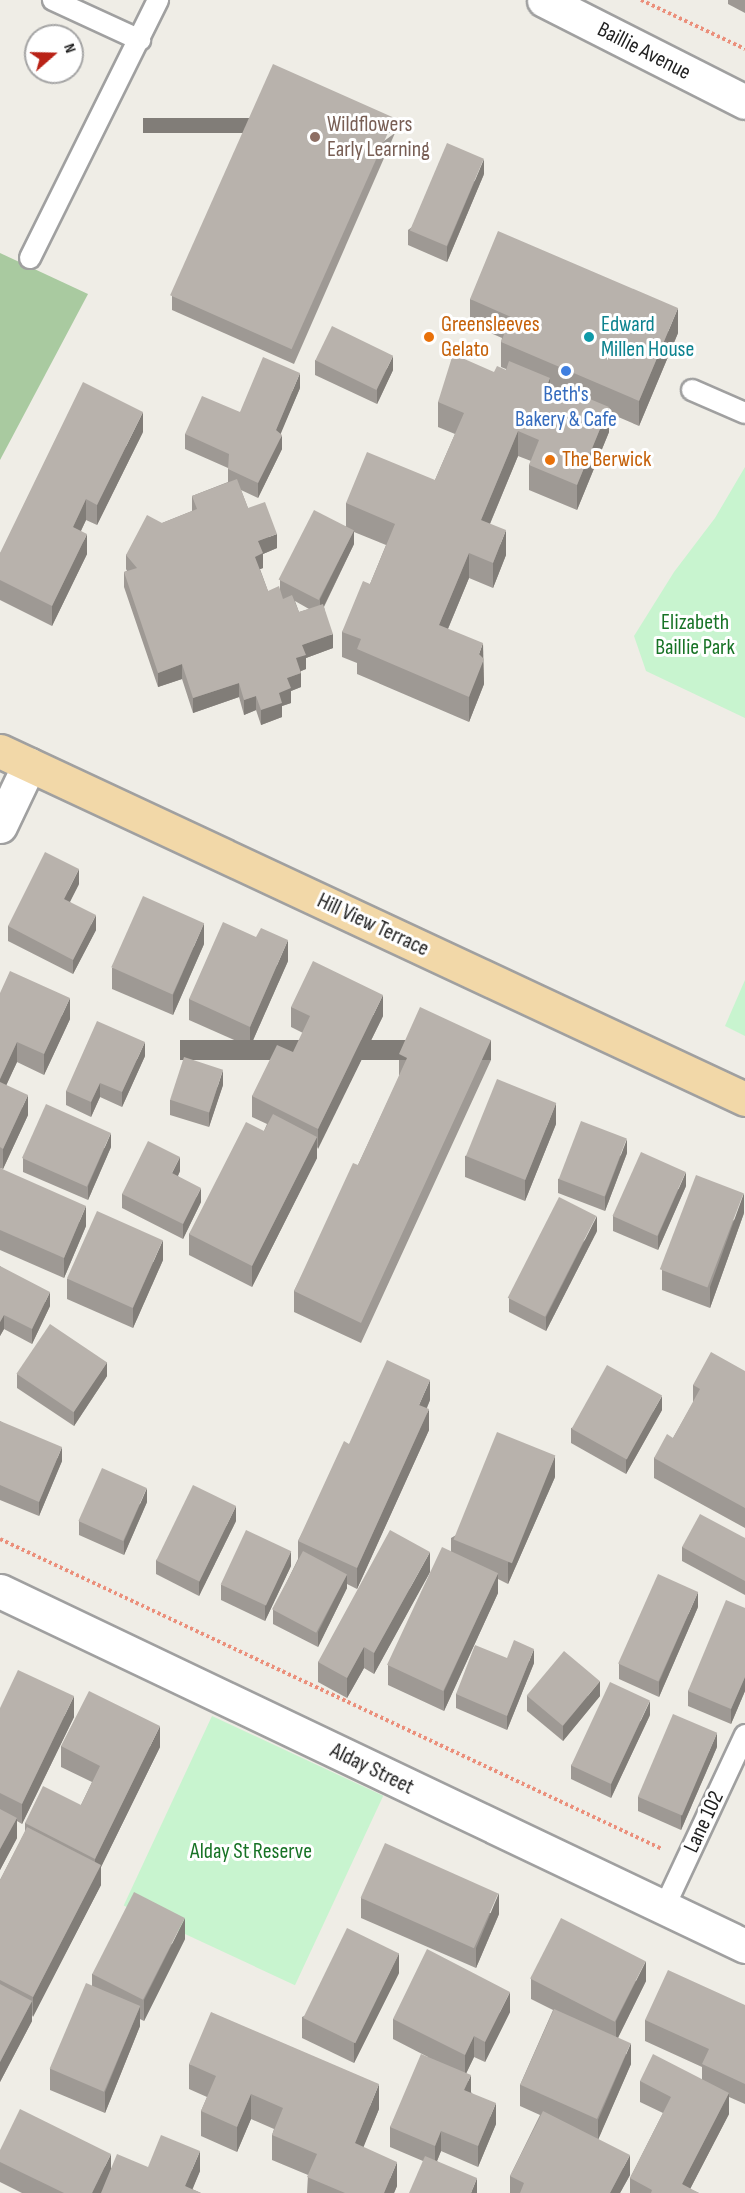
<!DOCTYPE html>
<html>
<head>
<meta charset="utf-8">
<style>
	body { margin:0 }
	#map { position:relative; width:745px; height:2193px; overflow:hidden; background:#efede6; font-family:"Sofia Sans Condensed",sans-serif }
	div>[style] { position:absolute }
	.forest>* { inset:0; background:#a9caa0 }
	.park>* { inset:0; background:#c8f4cf; transform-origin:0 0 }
	.path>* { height:4px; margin-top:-2px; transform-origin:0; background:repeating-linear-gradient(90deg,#eb8f7b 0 3px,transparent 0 6px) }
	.roads { filter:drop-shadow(2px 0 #a0a0a0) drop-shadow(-2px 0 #a0a0a0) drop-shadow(0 2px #a0a0a0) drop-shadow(0 -2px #a0a0a0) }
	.service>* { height:20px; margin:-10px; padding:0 10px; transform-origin:10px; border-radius:10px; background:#fff }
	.minor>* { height:33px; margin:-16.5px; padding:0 16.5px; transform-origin:16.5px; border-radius:16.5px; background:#fff }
	.primary>* { height:33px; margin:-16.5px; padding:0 16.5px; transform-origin:16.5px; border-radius:16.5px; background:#f2d8a8 }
	.wall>* { inset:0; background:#9e9994 }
	.shaded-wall>* { inset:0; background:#817d78; transform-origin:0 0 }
	.building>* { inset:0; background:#b8b2ac; transform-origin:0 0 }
	.dots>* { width:16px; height:16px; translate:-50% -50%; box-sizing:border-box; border:3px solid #fff; border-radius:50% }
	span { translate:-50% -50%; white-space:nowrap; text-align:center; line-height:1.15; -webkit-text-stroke:6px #fff; paint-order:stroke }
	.street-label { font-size:22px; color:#1f1f1f }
	.education-label { font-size:22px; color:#785e54 }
	.left { translate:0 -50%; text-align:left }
	.food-label { font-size:22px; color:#c56008 }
	.culture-label { font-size:22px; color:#0d838f }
	.shop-label { font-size:22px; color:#366cbe }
	.park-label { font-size:22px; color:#187326 }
	.north { position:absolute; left:24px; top:24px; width:60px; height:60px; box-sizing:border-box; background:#fff; border:2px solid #a5a5a5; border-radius:50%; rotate:70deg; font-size:16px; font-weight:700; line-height:24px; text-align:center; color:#1f1f1f }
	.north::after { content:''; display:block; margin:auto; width:21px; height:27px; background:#b92216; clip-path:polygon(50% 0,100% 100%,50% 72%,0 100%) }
</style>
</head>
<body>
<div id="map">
	<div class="forest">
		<div style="clip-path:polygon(0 253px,88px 294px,0 460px)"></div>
	</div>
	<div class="park">
		<div style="clip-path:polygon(745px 467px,745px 718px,646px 671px,634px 636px,674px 572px,715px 518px)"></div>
		<div style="clip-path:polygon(745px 980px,745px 1036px,725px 1026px)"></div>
		<div style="left:212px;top:1716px;width:189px;height:209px;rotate:25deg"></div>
	</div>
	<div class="path">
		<div style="left:641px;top:0;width:115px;rotate:25.2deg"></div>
		<div style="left:0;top:1539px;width:731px;rotate:25.09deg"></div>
	</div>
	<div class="roads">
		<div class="service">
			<div style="left:53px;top:0;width:96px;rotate:24.7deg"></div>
			<div style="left:30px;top:258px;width:288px;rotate:-63.6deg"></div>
			<div style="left:692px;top:390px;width:58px;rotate:23.5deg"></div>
			<div style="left:664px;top:1908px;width:191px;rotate:-64.9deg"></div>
		</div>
		<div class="minor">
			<div style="left:544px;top:0;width:225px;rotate:26.9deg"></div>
			<div style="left:0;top:826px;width:68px;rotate:-64.6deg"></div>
			<div style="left:0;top:1591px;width:825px;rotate:25.48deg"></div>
		</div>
		<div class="primary">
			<div style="left:0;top:751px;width:822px;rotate:25.04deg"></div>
		</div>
	</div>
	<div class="wall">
		<div style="clip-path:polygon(728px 0,745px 0,745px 13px,728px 4px)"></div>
		<div style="clip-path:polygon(395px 133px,294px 364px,172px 310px,172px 296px)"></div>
		<div style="clip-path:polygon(484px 174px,447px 262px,408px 245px,408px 230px)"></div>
		<div style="clip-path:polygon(evenodd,470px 299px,678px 333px,639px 426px,609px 413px,609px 432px,577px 510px,529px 490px,529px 465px,531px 461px,518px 456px,490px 524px,506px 555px,493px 588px,469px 578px,448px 629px,483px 658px,484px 684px,469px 722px,357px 674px,357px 663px,342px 657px,342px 632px,370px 584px,386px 545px,354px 532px,354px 544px,324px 607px,333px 648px,306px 658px,306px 669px,301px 671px,301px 687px,291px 691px,291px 703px,282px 706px,282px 717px,261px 725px,256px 710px,244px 715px,239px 697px,193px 713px,182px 679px,158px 687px,124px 587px,124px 572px,127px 571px,126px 569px,126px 555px,162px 523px,192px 511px,192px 496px,228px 482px,228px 468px,185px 449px,185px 434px,300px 388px,280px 434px,282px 449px,258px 498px,241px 490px,248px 508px,277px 548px,263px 554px,263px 568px,260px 569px,268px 591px,280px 591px,280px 580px,346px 526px,346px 503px,435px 480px,455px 434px,438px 427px,438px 402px,494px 372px,506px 370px,506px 369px,501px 367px,501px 342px,502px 338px,470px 324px,470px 299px,550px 388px,564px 394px,562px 398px,550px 393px,550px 388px,470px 299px,295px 601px,309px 609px,299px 612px,295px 601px)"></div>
		<div style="clip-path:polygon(315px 360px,393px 370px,377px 404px,315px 375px)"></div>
		<div style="clip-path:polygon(143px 432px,97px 525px,86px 520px,81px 531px,87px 554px,52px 626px,0 600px,0 553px)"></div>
		<div style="clip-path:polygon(79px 884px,70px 902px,96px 930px,73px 974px,8px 941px,8px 926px)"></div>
		<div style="clip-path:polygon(204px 944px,173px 1015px,112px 989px,112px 968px)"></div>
		<div style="clip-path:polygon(288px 961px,250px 1047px,189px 1020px,189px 999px)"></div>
		<div style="clip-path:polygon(0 993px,70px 1019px,44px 1075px,17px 1062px,6px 1085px,28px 1115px,3px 1169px,0 1168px)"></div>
		<div style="clip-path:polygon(291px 1007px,383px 1016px,317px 1149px,317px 1158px,252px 1287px,189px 1255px,189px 1234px,264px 1131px,267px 1124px,252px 1117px,252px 1096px,293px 1052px,303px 1033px,291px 1027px)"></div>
		<div style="clip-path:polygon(399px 1054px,491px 1060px,361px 1343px,294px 1312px,294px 1291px,358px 1165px,400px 1075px,399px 1075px)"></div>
		<div style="clip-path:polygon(145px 1056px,122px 1107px,100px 1097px,91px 1117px,66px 1105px,66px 1091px)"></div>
		<div style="clip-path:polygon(223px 1085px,209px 1127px,170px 1115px,170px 1100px)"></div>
		<div style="clip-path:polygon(556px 1124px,525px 1201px,465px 1177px,465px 1156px)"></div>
		<div style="clip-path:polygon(111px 1147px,88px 1200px,23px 1172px,23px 1158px)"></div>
		<div style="clip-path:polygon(627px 1153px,605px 1211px,558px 1193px,558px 1179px)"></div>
		<div style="clip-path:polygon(0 1168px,86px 1226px,64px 1278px,0 1250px)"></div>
		<div style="clip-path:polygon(180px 1171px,178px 1176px,201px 1202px,183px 1239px,122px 1208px,122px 1194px)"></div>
		<div style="clip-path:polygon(686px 1186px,658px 1250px,613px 1231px,613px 1216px)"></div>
		<div style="clip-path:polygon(744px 1213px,710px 1308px,662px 1290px,662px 1270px)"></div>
		<div style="clip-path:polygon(597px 1231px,546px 1331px,509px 1312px,509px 1298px)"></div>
		<div style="clip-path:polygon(163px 1260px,133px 1328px,67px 1299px,67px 1279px)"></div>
		<div style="clip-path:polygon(0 1266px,50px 1306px,32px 1344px,4px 1329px,0 1336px)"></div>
		<div style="clip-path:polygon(745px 1371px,745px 1528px,654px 1478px,654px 1458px,673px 1438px,693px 1403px,693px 1385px)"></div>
		<div style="clip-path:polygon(17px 1374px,107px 1376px,74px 1426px,17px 1388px)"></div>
		<div style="clip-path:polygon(430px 1400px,427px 1408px,429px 1430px,357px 1589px,347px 1584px,347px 1588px,318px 1647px,273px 1624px,273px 1610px,298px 1559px,298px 1541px,349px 1444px)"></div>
		<div style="clip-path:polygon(662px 1410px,626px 1474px,571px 1443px,571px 1428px)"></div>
		<div style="clip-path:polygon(0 1421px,62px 1461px,39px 1516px,0 1500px)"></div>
		<div style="clip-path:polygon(555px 1477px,508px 1584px,498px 1579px,498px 1593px,444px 1711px,388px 1685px,388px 1665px,451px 1551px,451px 1538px)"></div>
		<div style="clip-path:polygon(147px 1502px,124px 1555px,79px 1535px,79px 1521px)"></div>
		<div style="clip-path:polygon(236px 1521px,199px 1596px,156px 1574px,156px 1560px)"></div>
		<div style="clip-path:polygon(745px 1538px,745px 1595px,682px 1561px,682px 1547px)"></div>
		<div style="clip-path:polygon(291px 1566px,265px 1621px,221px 1600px,221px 1585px)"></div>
		<div style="clip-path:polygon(430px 1572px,374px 1674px,364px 1668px,347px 1698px,318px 1682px,318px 1662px)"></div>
		<div style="clip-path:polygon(698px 1607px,659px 1697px,619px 1679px,619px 1664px)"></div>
		<div style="clip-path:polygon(745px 1608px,745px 1691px,731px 1724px,688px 1706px,688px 1691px)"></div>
		<div style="clip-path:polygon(507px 1658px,534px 1663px,507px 1730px,456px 1708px,456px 1694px)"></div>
		<div style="clip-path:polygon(527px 1696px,600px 1696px,563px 1741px,527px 1711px)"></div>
		<div style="clip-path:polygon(0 1708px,74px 1717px,22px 1824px,17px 1821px,17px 1838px,0 1870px)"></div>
		<div style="clip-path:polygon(650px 1715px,611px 1798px,571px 1779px,571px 1765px)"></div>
		<div style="clip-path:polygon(61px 1746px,160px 1747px,101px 1867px,101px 1885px,32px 2017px,32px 2021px,0 2082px,0 1880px,25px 1832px,25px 1823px,81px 1805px,92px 1782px,61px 1767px)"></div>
		<div style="clip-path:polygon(717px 1747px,681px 1830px,638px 1811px,638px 1797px)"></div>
		<div style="clip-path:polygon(361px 1898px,499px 1914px,476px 1968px,361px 1918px)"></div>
		<div style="clip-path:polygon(185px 1939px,144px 2021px,140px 2019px,140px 2026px,105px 2113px,50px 2090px,50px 2069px,92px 1986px,92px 1974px)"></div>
		<div style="clip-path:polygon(399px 1973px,354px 2063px,302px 2038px,302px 2017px)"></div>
		<div style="clip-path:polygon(531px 1979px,646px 1981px,618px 2037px,631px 2064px,598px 2139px,630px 2175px,620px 2193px,510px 2193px,510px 2176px,540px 2115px,520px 2106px,520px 2085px,553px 2010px,531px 1999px)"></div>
		<div style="clip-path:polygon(745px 2005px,745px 2104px,729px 2097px,729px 2114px,690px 2189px,699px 2193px,630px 2193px,630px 2178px,663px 2113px,640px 2102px,640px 2081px,702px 2080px,702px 2067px,645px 2041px,645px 2020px)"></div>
		<div style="clip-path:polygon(510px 2012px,485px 2062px,474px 2057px,466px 2073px,471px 2092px,496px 2124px,478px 2167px,441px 2151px,437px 2161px,477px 2193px,423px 2161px,390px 2147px,390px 2127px,428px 2057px,393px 2039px,393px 2019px)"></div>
		<div style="clip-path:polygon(189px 2064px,379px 2109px,363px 2147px,397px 2186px,394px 2193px,307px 2193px,308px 2175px,272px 2160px,272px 2135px,274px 2129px,251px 2119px,237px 2152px,201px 2136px,201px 2111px,207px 2097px,189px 2089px)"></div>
		<div style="clip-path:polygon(0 2150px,111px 2168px,148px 2167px,200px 2171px,192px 2189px,201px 2193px,22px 2193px,0 2182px)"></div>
	</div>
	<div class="shaded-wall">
		<div style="left:395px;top:118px;width:15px;height:252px;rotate:90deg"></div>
		<div style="clip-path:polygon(484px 159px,484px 174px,447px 262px,447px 247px)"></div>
		<div style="clip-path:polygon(678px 308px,678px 333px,639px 426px,639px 401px)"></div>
		<div style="clip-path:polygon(393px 356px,393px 370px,377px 404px,377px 389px)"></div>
		<div style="clip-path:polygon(300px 373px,300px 388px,276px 445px,276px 430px)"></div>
		<div style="clip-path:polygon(550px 378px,550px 403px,545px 391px)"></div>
		<div style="clip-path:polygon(609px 407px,609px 432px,577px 510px,577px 485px)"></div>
		<div style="clip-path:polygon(143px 412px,143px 432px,97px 525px,97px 505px)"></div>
		<div style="clip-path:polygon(518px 431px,518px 456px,481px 545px,481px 520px)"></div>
		<div style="clip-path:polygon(282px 435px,282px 449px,258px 498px,258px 483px)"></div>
		<div style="clip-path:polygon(86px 499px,86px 520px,73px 547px,73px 527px)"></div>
		<div style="clip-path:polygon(354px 530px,354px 544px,320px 614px,320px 599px)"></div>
		<div style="clip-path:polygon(506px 530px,506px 555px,493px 588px,493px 563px)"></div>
		<div style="clip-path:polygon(87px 534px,87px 554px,52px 626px,52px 606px)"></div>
		<div style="clip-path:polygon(277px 534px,277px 548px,263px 554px,263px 568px,255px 571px,255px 557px,258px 541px)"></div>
		<div style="clip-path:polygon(469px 553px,469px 578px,439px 650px,439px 625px)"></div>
		<div style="clip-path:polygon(333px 634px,333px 648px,306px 658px,306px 669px,296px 673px,296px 658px,302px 645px)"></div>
		<div style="clip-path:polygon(483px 643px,484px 684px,469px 722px,469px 697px,479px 654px)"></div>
		<div style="clip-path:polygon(182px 664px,182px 679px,158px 687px,158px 673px)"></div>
		<div style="clip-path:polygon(301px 673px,301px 687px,291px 691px,291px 703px,282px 706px,282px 717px,261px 725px,261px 710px,279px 693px,287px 678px)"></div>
		<div style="clip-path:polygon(239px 683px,239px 697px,193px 713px,193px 698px)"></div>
		<div style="clip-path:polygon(256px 696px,256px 710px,244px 715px,244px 700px)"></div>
		<div style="clip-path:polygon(79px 869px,79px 884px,64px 913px,64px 899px)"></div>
		<div style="clip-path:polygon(96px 915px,96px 930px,73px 974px,73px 960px)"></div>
		<div style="clip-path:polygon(204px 923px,204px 944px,173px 1015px,173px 995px)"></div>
		<div style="clip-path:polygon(288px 940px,288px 961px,250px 1047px,250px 1027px)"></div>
		<div style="clip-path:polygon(383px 995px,383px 1016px,318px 1149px,318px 1129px)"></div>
		<div style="clip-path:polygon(70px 998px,70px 1019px,44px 1075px,44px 1054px)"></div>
		<div style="left:491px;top:1040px;width:20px;height:311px;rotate:90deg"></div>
		<div style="clip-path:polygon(17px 1042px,17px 1062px,0 1099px,0 1079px)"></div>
		<div style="clip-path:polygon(145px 1042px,145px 1056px,122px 1107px,122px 1092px)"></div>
		<div style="clip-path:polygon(223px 1070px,223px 1085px,209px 1127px,209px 1113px)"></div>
		<div style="clip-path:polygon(100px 1083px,100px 1097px,91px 1117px,91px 1102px)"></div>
		<div style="clip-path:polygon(28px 1095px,28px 1115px,3px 1169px,3px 1149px)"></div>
		<div style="clip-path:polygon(556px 1103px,556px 1124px,525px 1201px,525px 1180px)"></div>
		<div style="clip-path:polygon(111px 1133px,111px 1147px,88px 1200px,88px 1186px)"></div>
		<div style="clip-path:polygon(317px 1137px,317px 1158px,252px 1287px,252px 1266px)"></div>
		<div style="clip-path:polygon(627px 1139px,627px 1153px,605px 1211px,605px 1197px)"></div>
		<div style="clip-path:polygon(180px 1157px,180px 1171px,172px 1188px,172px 1173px)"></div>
		<div style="clip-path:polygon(686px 1172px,686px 1186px,658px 1250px,658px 1236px)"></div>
		<div style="clip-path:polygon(201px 1188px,201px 1202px,183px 1239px,183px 1224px)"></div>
		<div style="clip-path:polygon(744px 1193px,744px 1213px,710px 1308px,710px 1287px)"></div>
		<div style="clip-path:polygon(86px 1206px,86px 1226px,64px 1278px,64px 1258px)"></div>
		<div style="clip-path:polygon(597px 1216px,597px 1231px,546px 1331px,546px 1317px)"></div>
		<div style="clip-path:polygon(163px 1240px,163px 1260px,133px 1328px,133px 1308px)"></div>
		<div style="clip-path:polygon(50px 1292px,50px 1306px,32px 1344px,32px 1329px)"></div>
		<div style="clip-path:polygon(4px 1315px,4px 1329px,0 1336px,0 1322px)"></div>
		<div style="clip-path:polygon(107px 1362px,107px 1376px,74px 1426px,74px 1411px)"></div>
		<div style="clip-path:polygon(430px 1380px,430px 1400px,419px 1425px,419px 1405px)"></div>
		<div style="clip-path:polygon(662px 1396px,662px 1410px,626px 1474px,626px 1459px)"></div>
		<div style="clip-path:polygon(429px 1409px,429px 1430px,357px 1589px,357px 1568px)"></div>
		<div style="clip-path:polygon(62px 1447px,62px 1461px,39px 1516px,39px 1502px)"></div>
		<div style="clip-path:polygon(555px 1456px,555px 1477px,508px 1584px,508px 1563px)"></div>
		<div style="clip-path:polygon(147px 1488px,147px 1502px,124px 1555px,124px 1541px)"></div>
		<div style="clip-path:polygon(236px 1506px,236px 1521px,199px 1596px,199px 1582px)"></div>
		<div style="clip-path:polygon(291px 1551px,291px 1566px,265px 1621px,265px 1606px)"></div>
		<div style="clip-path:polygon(430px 1552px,430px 1572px,374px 1674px,374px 1653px)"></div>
		<div style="clip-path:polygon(498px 1573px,498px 1593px,444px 1711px,444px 1691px)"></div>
		<div style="clip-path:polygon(347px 1574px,347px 1588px,318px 1647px,318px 1632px)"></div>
		<div style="clip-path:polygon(698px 1592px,698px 1607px,659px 1697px,659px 1682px)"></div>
		<div style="clip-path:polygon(364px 1647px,364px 1668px,347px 1698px,347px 1678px)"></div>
		<div style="clip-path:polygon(534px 1649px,534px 1663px,507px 1730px,507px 1716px)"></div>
		<div style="clip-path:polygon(745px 1677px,745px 1691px,731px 1724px,731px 1709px)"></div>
		<div style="clip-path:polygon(600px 1681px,600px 1696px,563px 1741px,563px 1726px)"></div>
		<div style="clip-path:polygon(74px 1696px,74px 1717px,22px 1824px,22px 1804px)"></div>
		<div style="clip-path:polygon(650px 1701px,650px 1715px,611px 1798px,611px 1784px)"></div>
		<div style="clip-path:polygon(160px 1726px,160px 1747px,101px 1867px,101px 1885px,33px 2017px,33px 1997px,95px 1876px,95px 1859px)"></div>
		<div style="clip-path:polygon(717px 1733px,717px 1747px,681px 1830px,681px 1815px)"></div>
		<div style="clip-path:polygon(17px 1818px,17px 1838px,0 1870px,0 1849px)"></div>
		<div style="clip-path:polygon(499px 1893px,499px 1914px,476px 1968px,476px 1948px)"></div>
		<div style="clip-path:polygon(185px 1918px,185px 1939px,144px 2021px,144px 2000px)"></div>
		<div style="clip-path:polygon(399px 1953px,399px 1973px,354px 2063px,354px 2043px)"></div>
		<div style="clip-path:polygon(646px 1961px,646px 1981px,616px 2042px,616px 2021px)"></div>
		<div style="clip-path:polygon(510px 1992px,510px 2012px,485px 2062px,485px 2042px)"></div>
		<div style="clip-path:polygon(32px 2001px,32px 2021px,0 2082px,0 2062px)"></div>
		<div style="clip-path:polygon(140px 2006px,140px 2026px,105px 2113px,105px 2092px)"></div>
		<div style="clip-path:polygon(474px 2036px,474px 2057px,465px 2076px,465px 2055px)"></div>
		<div style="clip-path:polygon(631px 2043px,631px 2064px,598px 2140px,598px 2120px)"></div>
		<div style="clip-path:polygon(471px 2075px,471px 2096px,464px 2090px)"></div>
		<div style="clip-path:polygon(379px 2084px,379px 2109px,355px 2168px,355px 2143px)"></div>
		<div style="clip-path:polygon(729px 2093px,729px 2114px,688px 2193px,682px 2184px)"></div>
		<div style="clip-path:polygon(251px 2094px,251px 2119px,237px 2152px,237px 2127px)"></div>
		<div style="clip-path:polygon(496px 2103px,496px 2124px,478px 2167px,478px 2146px)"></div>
		<div style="clip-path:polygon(441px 2131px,441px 2151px,435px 2166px,435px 2146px)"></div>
		<div style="clip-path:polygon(200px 2151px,200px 2171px,191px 2193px,185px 2186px)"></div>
		<div style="clip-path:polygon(111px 2154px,111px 2174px,102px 2193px,92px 2193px)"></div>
		<div style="clip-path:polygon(630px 2155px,630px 2175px,620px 2193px,610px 2193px)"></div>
		<div style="clip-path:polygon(397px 2162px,397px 2186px,394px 2193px,384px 2193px)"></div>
		<div style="clip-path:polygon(477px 2178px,477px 2193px,471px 2193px)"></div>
	</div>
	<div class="building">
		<div style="left:273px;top:64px;width:133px;height:253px;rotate:24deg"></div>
		<div style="left:447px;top:143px;width:40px;height:95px;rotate:23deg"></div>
		<div style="clip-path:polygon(498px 231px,678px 308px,639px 401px,501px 342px,511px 317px,470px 299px)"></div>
		<div style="left:332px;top:326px;width:68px;height:38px;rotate:26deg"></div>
		<div style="clip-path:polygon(453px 354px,494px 372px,497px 366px,506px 370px,509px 361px,550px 378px,545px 391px,562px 398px,566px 389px,609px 407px,577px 485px,529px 465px,539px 440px,518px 431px,481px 520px,506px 530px,493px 563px,469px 553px,439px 625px,483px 643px,479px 654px,484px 659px,469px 697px,357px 649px,361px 639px,342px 632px,363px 581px,370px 584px,395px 524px,346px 503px,367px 452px,435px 480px,464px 413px,438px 402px)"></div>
		<div style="clip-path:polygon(263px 357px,300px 373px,276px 430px,282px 435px,258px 483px,228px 469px,229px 454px,185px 434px,202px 396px,240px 412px)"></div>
		<div style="clip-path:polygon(83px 382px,143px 412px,97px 505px,86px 499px,73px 527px,87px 534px,52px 606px,0 580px,0 553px)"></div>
		<div style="clip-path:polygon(237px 479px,248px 508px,265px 502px,277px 534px,258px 541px,263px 553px,255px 557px,268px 591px,279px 586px,283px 599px,292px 595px,299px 612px,323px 604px,333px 634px,302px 645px,306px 655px,296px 658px,301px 673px,287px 678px,291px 688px,279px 693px,282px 703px,261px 710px,256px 696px,244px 700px,239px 683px,193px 698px,182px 664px,158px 673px,124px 572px,137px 568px,126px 555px,147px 515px,162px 523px,197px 509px,192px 496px)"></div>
		<div style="left:314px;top:510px;width:45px;height:78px;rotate:27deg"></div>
		<div style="clip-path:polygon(45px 852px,79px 869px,64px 899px,96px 915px,73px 960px,8px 926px)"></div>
		<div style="left:143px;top:896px;width:67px;height:78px;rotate:24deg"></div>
		<div style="clip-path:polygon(223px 922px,256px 937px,261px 928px,288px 940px,250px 1027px,189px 999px)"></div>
		<div style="clip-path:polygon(313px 961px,383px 995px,318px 1129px,252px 1096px,277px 1045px,293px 1052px,310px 1016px,291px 1007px)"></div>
		<div style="clip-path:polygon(10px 971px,70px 998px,44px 1054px,17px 1042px,0 1079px,0 993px)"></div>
		<div style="clip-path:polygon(420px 1007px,491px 1040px,361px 1323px,294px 1291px,353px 1163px,358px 1165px,407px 1058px,399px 1054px)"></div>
		<div style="clip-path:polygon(97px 1021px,145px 1042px,122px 1092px,100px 1083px,91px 1102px,66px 1091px)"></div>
		<div style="left:184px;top:1057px;width:41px;height:45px;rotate:18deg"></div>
		<div style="left:497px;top:1079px;width:64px;height:83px;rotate:22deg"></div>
		<div style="clip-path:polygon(0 1082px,28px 1095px,3px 1149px,0 1147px)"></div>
		<div style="left:46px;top:1104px;width:71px;height:59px;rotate:24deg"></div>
		<div style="clip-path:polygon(273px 1114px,317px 1137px,252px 1266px,189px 1234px,246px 1122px,264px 1131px)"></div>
		<div style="left:581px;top:1121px;width:49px;height:62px;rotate:21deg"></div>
		<div style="clip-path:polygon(148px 1141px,180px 1157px,172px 1173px,201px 1188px,183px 1224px,122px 1194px)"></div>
		<div style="left:641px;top:1152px;width:49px;height:70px;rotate:24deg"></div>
		<div style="clip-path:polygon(0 1168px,86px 1206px,64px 1258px,0 1230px)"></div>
		<div style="left:696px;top:1175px;width:51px;height:101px;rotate:21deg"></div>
		<div style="left:559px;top:1197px;width:42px;height:113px;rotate:27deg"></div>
		<div style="left:97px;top:1211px;width:72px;height:74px;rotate:24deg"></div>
		<div style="clip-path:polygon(0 1266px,50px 1292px,32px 1329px,4px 1315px,0 1322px)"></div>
		<div style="left:50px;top:1324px;width:69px;height:60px;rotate:34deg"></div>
		<div style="clip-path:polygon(711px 1352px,745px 1371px,745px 1508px,654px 1458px,667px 1434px,673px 1438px,700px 1389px,693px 1385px)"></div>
		<div style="clip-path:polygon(387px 1360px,430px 1380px,419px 1405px,429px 1409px,357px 1568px,298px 1541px,344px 1441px,349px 1444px)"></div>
		<div style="left:607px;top:1365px;width:63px;height:73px;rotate:29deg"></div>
		<div style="clip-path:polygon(0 1421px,62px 1447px,39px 1502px,0 1485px)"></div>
		<div style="left:497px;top:1432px;width:63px;height:116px;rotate:22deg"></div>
		<div style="left:102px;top:1468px;width:49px;height:58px;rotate:24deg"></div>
		<div style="left:193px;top:1485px;width:48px;height:84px;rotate:26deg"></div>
		<div style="clip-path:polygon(700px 1514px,745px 1538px,745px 1581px,682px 1547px)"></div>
		<div style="left:246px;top:1530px;width:50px;height:60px;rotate:25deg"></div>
		<div style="clip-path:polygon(390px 1530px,430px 1552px,374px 1653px,364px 1647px,347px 1678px,318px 1662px)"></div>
		<div style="left:442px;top:1547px;width:62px;height:130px;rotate:25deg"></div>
		<div style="left:303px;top:1551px;width:50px;height:66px;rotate:28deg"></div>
		<div style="left:658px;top:1574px;width:44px;height:98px;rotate:24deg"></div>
		<div style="clip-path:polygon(726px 1600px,745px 1608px,745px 1677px,731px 1709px,688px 1691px)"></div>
		<div style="clip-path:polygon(514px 1640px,534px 1649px,507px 1716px,456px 1694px,475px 1645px,507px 1658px)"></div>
		<div style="left:564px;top:1651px;width:47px;height:58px;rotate:40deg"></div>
		<div style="clip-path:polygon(18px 1670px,74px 1696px,22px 1804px,0 1793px,0 1708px)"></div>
		<div style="left:610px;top:1682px;width:44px;height:92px;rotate:25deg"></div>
		<div style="clip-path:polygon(89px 1691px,160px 1726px,95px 1859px,25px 1823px,43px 1786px,81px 1805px,100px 1766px,61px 1746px)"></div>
		<div style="left:673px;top:1714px;width:48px;height:90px;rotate:23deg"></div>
		<div style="clip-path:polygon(0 1809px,17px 1818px,0 1849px)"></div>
		<div style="clip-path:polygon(27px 1827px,101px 1865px,33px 1997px,0 1980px,0 1880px)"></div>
		<div style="left:385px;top:1843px;width:124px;height:60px;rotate:24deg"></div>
		<div style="left:134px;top:1892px;width:57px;height:92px;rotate:27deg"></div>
		<div style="left:561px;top:1918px;width:95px;height:68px;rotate:27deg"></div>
		<div style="left:347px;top:1928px;width:58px;height:100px;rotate:26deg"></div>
		<div style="clip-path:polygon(427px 1949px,510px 1992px,485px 2042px,474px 2036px,465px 2055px,393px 2019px)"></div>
		<div style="clip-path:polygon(668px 1970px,745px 2005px,745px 2084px,702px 2064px,709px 2049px,645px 2020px)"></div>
		<div style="left:86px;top:1983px;width:59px;height:93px;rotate:23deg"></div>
		<div style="clip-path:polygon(0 1984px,32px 2001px,0 2062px)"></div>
		<div style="left:554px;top:2009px;width:84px;height:83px;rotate:24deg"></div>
		<div style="clip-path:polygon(211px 2012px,379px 2084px,355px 2143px,397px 2162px,384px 2193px,345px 2193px,307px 2177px,317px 2154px,272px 2135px,283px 2108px,251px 2094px,237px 2127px,201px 2111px,216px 2076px,189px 2064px)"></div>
		<div style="clip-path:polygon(421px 2054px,471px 2075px,464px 2090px,496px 2103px,478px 2146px,441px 2131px,435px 2146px,390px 2127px)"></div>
		<div style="clip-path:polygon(653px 2054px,729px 2093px,682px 2184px,699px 2193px,651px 2193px,652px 2190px,630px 2178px,671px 2097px,640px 2081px)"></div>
		<div style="clip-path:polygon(20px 2109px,111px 2154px,92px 2193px,64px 2193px,0 2162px,0 2150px)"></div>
		<div style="clip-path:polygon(543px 2111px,630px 2155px,610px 2193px,520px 2193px,524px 2183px,510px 2176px)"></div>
		<div style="clip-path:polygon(161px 2135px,200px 2151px,185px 2186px,201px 2193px,101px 2193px,117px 2154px,148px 2167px)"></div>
		<div style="clip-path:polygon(425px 2156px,477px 2178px,471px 2193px,409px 2193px)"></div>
	</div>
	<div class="dots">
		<div style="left:315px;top:137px;background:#8d6e63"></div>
		<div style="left:429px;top:337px;background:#e8710a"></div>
		<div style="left:589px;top:337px;background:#0f9aa8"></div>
		<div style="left:566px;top:371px;background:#3f7fe0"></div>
		<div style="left:550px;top:460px;background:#e8710a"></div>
	</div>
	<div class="street-label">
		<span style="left:644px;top:51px;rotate:27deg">Baillie Avenue</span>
		<span style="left:373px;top:925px;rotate:25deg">Hill View Terrace</span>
		<span style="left:372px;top:1769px;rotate:26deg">Alday Street</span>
		<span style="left:704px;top:1822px;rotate:-65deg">Lane 102</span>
	</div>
	<div class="education-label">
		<span class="left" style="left:327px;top:137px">Wildflowers<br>Early Learning</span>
	</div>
	<div class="food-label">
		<span class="left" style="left:441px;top:337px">Greensleeves<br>Gelato</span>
		<span class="left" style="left:562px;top:460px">The Berwick</span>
	</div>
	<div class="culture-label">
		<span class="left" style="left:601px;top:337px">Edward<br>Millen House</span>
	</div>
	<div class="shop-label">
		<span style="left:566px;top:407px">Beth's<br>Bakery &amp; Cafe</span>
	</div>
	<div class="park-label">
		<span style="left:695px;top:635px">Elizabeth<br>Baillie Park</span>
		<span style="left:251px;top:1852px">Alday St Reserve</span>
	</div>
	<div class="north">N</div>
</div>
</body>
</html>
